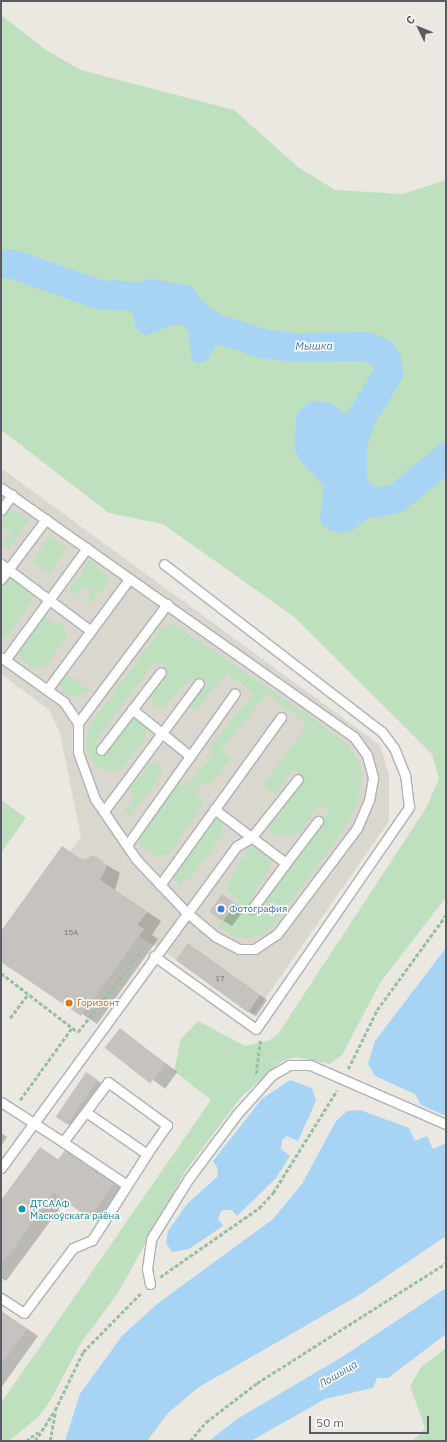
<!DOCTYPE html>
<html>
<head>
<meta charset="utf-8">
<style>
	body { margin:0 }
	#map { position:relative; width:447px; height:1442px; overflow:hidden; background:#eae8e1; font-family:"IBM Plex Sans",sans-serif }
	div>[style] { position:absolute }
	.education>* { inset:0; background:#dad7cf }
	.green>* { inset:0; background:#bfe0bf; transform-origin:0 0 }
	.water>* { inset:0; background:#a7d3f4 }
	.shadow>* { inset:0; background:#0003; transform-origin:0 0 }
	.river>* { height:29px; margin:-14.5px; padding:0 14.5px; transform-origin:14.5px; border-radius:14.5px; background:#a7d3f4 }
	.building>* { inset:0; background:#c6c3be; transform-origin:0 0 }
	.path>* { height:2.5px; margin-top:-1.25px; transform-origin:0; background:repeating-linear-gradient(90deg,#9ac0a4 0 4px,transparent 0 6px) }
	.roads { filter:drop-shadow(1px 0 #aeb1b5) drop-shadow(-1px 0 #aeb1b5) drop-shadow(0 1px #aeb1b5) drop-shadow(0 -1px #aeb1b5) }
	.lane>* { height:9px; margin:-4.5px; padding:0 4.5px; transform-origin:4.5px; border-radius:4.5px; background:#fff }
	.dots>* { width:11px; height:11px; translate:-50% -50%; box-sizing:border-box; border:2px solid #fff; border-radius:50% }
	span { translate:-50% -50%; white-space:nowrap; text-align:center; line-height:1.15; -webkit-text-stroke:3px #fff; paint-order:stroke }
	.number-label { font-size:8px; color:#747678 }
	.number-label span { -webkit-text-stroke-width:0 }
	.shop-label { font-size:10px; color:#366cbe }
	.left { translate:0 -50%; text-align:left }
	.food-label { font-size:10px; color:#c56008 }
	.culture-label { font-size:10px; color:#0d838f }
	.water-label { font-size:11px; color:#4775a4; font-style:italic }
	.frame { position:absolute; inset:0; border:2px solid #595c60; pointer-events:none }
	.north { position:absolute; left:399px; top:8px; width:40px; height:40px; -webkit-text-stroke:3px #fff; paint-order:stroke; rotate:313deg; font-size:11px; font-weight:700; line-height:16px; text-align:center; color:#595c60 }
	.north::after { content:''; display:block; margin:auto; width:14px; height:18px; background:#595c60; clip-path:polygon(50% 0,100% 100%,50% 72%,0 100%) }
	.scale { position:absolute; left:309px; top:1416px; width:120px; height:18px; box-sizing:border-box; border:2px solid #595c60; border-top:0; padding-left:5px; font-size:12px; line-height:14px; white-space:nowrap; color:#595c60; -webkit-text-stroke:3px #fff; paint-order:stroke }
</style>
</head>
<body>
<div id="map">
	<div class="education">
		<div style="clip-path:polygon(1px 468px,380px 745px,389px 775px,389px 821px,253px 1016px,248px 1012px,260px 995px,188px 943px,176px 960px,139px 936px,144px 929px,137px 925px,147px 912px,99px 879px,106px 867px,102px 860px,93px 855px,83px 860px,70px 851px,81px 837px,60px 733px,49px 710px,1px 674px)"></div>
	</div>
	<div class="green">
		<div style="clip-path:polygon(1px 15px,46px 50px,81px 70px,234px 110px,298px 167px,335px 190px,403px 194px,446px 180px,446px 897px,380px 983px,342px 1055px,330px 1064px,296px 1057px,282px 1061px,241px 1097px,186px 1170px,118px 1293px,81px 1343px,50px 1401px,39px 1416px,9px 1441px,1px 1441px,1px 1403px,211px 1100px,174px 1071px,181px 1039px,198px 1021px,245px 1046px,268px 1041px,278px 1034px,426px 808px,439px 779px,432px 754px,294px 617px,163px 524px,109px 513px,1px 430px)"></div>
		<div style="clip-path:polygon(9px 510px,17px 511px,30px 520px,9px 549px,2px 544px,12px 532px,5px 527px,1px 531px,1px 518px)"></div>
		<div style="left:50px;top:536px;width:21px;height:31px;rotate:35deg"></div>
		<div style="clip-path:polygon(90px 560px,109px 578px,105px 587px,89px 604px,84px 602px,92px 592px,85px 586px,75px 596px,69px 590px)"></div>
		<div style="clip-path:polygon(10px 575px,37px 593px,8px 636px,1px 640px,1px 584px)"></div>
		<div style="clip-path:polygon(43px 615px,56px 625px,62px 622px,67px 636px,46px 665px,32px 668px,19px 658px,17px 650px)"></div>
		<div style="clip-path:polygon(173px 624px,314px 719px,348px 745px,360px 764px,362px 781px,356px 807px,333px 845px,269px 930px,252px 938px,233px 936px,218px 927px,238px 900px,226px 890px,240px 861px,254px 844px,267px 852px,273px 863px,250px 899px,258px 904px,329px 810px,320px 804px,302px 830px,293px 836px,272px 833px,267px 822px,295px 784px,298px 774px,293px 769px,275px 794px,263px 785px,305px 728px,304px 721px,267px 694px,221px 750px,231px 760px,208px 786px,204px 783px,196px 792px,203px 802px,199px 811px,169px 854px,159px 857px,141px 847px,138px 835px,172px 785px,189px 783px,214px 753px,209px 747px,254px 693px,226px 673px,196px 712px,182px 702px,197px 684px,189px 679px,166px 706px,157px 707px,148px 694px,150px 685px,164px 666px,156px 660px,96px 740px,98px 748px,127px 719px,143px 720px,147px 729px,144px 740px,121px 769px,111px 772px,99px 769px,90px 759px,86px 745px,90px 725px,161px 629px)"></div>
		<div style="clip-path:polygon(63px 672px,90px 690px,75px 698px,64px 693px,59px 685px)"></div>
		<div style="clip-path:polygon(153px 761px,162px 767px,160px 778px,129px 816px,124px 812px,136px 797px,129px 789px)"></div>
		<div style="clip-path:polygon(1px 800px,26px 818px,1px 853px)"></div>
		<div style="clip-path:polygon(216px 815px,222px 819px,223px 832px,193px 876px,179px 883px,172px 877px)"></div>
		<div style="clip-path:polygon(446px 1348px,446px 1441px,413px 1441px,425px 1428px,410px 1386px,422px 1366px)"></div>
	</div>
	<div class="water">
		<div style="clip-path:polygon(153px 279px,192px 286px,215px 319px,218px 343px,206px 362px,196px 363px,192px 359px,187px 327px,175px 324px,145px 336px,137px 329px,132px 312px,104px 296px,104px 286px,112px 280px,132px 283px)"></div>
		<div style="clip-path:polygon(311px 401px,331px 403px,352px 418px,367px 442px,367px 481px,386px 500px,383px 509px,349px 532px,338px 533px,323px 527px,320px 520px,324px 486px,298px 458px,294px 446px,297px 413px)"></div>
		<div style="clip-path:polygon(446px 948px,446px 1116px,421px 1105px,415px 1094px,375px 1076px,368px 1064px,375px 1041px)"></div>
		<div style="clip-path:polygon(290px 1080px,312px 1088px,316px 1101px,298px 1141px,287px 1136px,282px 1140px,281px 1149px,290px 1156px,276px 1178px,237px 1216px,232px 1210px,222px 1210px,218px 1218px,223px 1226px,189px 1249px,172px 1252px,166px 1243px,168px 1231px,187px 1204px,217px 1177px,218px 1169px,213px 1161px,262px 1099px)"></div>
		<div style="clip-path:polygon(360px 1110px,409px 1128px,415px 1141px,427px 1136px,433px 1149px,446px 1143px,446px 1236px,359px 1295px,199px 1387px,168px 1413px,147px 1441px,65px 1441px,80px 1394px,122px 1336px,157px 1304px,273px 1219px,302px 1184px,336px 1121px,347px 1111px)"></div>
		<div style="clip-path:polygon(446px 1288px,446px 1334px,388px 1378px,377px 1378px,373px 1388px,325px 1399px,251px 1441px,209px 1441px,237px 1419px,342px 1357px)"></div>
	</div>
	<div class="shadow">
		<div style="clip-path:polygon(62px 847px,84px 861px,93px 857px,120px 873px,115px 890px,161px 921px,152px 935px,158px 939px,97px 1024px,1px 959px,1px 932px)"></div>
		<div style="clip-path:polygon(230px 900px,244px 910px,232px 926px,210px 912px)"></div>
		<div style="clip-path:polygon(196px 949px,267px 1000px,256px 1016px,248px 1011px)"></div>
		<div style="left:120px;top:1030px;width:71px;height:21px;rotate:36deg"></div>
		<div style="clip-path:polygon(94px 1078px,105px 1086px,75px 1128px,67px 1123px)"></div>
		<div style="clip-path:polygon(1px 1133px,7px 1137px,1px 1146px)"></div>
		<div style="clip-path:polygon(41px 1148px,59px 1160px,77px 1159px,126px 1191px,101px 1224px,66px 1200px,6px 1281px,1px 1278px,1px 1202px)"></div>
		<div style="clip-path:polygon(1px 1311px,38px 1336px,1px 1388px)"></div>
	</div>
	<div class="river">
		<div style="left:1px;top:263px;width:13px;rotate:4deg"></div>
		<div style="left:14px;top:264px;width:89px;rotate:19.7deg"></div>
		<div style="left:98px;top:294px;width:44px;rotate:2.6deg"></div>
		<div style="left:185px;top:308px;width:37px;rotate:33deg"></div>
		<div style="left:216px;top:328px;width:48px;rotate:18.1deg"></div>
		<div style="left:262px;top:343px;width:34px;rotate:7deg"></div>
		<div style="left:296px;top:347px;width:70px;rotate:-0.8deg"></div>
		<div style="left:366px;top:346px;width:17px;rotate:25deg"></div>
		<div style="left:381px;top:353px;width:8px;rotate:50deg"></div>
		<div style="left:386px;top:359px;width:14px;rotate:82deg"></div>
		<div style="left:388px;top:373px;width:54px;rotate:121.3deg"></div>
		<div style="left:360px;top:419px;width:41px;rotate:108.4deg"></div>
		<div style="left:347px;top:458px;width:24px;rotate:83deg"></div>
		<div style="left:350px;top:482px;width:22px;rotate:47deg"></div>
		<div style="left:365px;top:498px;width:11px;rotate:22deg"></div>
		<div style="left:375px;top:502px;width:21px;rotate:-11deg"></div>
		<div style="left:396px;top:498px;width:65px;rotate:-39.4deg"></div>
	</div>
	<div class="building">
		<div style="clip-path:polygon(62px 846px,83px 860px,93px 855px,102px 860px,107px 867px,100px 880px,147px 912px,137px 925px,144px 929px,81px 1016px,1px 962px,1px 931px)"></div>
		<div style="left:222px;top:894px;width:17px;height:22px;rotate:36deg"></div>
		<div style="left:188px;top:943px;width:89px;height:21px;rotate:36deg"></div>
		<div style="left:120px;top:1028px;width:58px;height:25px;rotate:38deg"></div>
		<div style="left:86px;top:1072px;width:14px;height:54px;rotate:34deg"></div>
		<div style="clip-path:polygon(40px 1147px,58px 1160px,65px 1150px,114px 1184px,89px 1218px,54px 1193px,1px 1265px,1px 1200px)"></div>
		<div style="clip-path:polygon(1px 1311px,27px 1329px,1px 1365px)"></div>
	</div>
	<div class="path">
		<div style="left:1px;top:973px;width:97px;rotate:37.5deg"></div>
		<div style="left:78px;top:1032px;width:104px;rotate:-52deg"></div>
		<div style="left:10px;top:1018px;width:30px;rotate:-53deg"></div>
		<div style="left:348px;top:1069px;width:66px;rotate:-63.8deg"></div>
		<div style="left:377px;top:1010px;width:117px;rotate:-54deg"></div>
		<div style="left:256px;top:1074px;width:34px;rotate:-83deg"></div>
		<div style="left:20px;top:1100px;width:89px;rotate:-54.2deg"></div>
		<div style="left:160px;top:1277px;width:121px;rotate:-34.9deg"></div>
		<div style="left:259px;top:1208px;width:21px;rotate:-47deg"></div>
		<div style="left:273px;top:1193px;width:121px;rotate:-58.1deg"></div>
		<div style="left:26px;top:1441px;width:15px;rotate:-37deg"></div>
		<div style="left:35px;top:1441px;width:37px;rotate:-57deg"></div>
		<div style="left:55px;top:1410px;width:64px;rotate:-64.2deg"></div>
		<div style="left:83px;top:1352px;width:84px;rotate:-45.5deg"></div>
		<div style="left:50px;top:1441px;width:28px;rotate:-80deg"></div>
		<div style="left:190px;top:1441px;width:25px;rotate:-50deg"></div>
		<div style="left:206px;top:1422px;width:64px;rotate:-37.4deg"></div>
		<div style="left:257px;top:1383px;width:224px;rotate:-32.4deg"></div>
	</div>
	<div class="roads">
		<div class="lane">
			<div style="left:1px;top:488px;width:432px;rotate:35.2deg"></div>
			<div style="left:354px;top:737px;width:22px;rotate:54deg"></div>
			<div style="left:367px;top:755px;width:24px;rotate:75deg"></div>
			<div style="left:373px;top:778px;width:22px;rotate:100deg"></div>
			<div style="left:369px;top:800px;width:30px;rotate:113deg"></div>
			<div style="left:357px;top:828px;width:133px;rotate:127deg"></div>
			<div style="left:277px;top:934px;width:27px;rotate:146deg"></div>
			<div style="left:255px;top:949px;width:16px;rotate:180deg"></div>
			<div style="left:239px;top:949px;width:26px;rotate:-152deg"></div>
			<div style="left:216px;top:937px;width:38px;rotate:-140deg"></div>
			<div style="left:187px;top:913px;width:74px;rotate:-133.4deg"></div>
			<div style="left:136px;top:859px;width:73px;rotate:-124.3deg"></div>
			<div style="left:95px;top:799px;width:50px;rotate:-109.9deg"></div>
			<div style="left:78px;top:752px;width:29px;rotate:-90deg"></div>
			<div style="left:78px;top:723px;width:25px;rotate:-124deg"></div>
			<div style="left:64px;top:702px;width:77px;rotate:-144.5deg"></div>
			<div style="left:1px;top:510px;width:19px;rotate:-54deg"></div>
			<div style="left:1px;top:564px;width:112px;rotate:36.7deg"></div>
			<div style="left:1px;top:579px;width:75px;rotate:-53.1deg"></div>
			<div style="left:5px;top:660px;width:139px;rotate:-53.8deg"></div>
			<div style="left:47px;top:690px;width:139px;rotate:-53.5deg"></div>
			<div style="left:132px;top:709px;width:75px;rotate:39deg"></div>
			<div style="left:78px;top:723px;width:149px;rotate:-53.2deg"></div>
			<div style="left:101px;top:750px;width:98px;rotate:-52.4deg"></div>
			<div style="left:214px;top:809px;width:90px;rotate:36.9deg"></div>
			<div style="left:286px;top:863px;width:57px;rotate:126.5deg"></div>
			<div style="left:104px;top:811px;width:159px;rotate:-53.4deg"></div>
			<div style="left:127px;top:845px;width:186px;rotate:-54.6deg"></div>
			<div style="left:286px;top:863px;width:53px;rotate:-52.7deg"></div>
			<div style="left:160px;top:885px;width:207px;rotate:-54.2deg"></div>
			<div style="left:154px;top:956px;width:125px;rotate:35.6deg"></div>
			<div style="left:256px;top:1029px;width:270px;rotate:-55.4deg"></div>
			<div style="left:409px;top:807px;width:32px;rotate:-97deg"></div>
			<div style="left:405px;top:775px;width:29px;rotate:-112deg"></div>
			<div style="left:394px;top:748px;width:20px;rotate:-127deg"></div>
			<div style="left:382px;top:732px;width:275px;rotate:-142.4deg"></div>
			<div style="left:1px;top:1102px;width:74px;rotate:32.8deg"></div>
			<div style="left:63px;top:1142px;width:75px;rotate:-53.1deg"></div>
			<div style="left:108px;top:1082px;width:73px;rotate:36.1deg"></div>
			<div style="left:167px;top:1125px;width:35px;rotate:125deg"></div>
			<div style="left:147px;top:1154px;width:74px;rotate:-145.5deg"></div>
			<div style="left:63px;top:1142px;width:77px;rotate:33.9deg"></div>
			<div style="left:1px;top:1168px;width:399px;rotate:-53.8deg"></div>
			<div style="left:237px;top:846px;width:16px;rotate:-30deg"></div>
			<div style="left:251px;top:838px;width:75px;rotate:-51.5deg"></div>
			<div style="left:150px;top:1284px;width:15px;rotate:-101deg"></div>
			<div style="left:147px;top:1269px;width:30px;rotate:-82deg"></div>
			<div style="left:151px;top:1239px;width:72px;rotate:-58.1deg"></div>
			<div style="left:189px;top:1178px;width:80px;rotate:-53.1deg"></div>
			<div style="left:237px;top:1114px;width:52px;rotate:-48.1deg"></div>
			<div style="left:272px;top:1075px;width:20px;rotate:-30deg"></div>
			<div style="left:289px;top:1065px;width:21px"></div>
			<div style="left:310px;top:1065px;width:148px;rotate:23.5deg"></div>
			<div style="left:1px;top:1298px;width:27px;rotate:33deg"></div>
			<div style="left:24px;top:1313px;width:81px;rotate:-53deg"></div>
			<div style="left:73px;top:1248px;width:21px;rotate:-23deg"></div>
			<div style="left:92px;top:1240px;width:102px;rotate:-57.4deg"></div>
		</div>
	</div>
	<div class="dots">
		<div style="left:221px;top:909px;background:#3f7fe0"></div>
		<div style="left:69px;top:1003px;background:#e8710a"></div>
		<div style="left:22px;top:1209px;background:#0f9aa8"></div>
	</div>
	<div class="number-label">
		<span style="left:71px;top:933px">15А</span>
		<span style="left:220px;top:979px">17</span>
	</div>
	<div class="shop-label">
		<span class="left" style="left:229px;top:909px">Фотография</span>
	</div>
	<div class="food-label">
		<span class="left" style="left:77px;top:1003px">Горизонт</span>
	</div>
	<div class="culture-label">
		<span class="left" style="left:30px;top:1209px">ДТСААФ<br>Маскоўскага раёна</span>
	</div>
	<div class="water-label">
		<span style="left:314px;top:346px;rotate:-1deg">Мышка</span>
		<span style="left:338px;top:1374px;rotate:-31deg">Лошыца</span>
	</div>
	<div class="frame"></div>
	<div class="north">С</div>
	<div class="scale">50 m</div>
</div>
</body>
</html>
